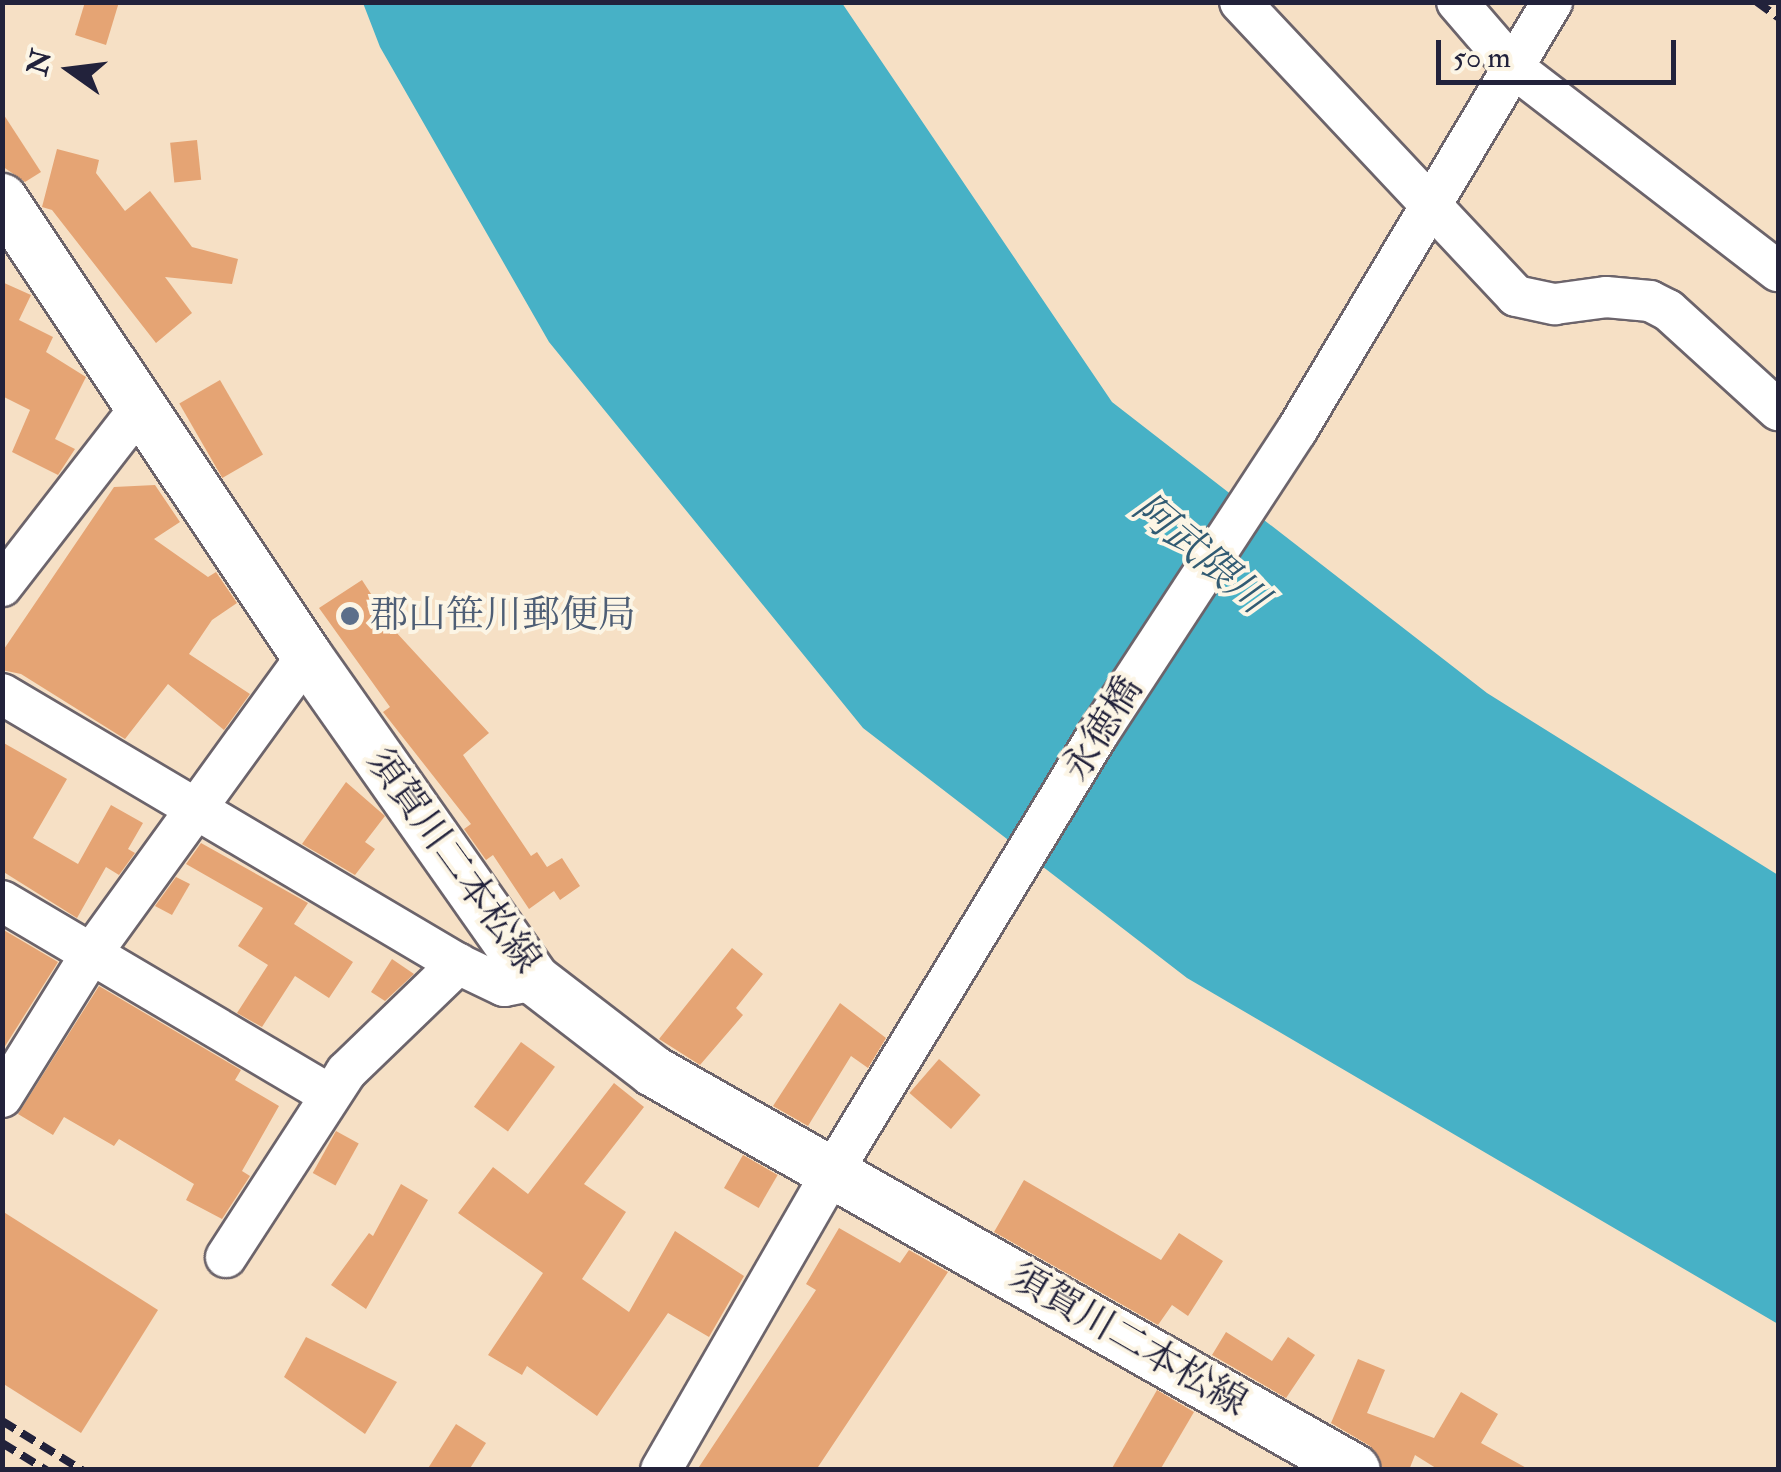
<!DOCTYPE html>
<html>
<head>
<meta charset="utf-8">
<style>
	body { margin:0 }
	#map { position:relative; width:1781px; height:1472px; overflow:hidden; background:#f6e0c5; font-family:"IM FELL Double Pica","Noto Serif JP",serif }
	div>[style] { position:absolute }
	.water>* { inset:0; background:#47b1c6 }
	.building>* { inset:0; background:#e5a474; transform-origin:0 0 }
	.roads { filter:drop-shadow(2px 0 #6c646b) drop-shadow(-2px 0 #6c646b) drop-shadow(0 2px #6c646b) drop-shadow(0 -2px #6c646b) }
	.minor>* { height:40px; margin:-20px; padding:0 20px; transform-origin:20px; border-radius:20px; background:#fff }
	.major>* { height:50px; margin:-25px; padding:0 25px; transform-origin:25px; border-radius:25px; background:#fff }
	.rail>* { height:8px; margin-top:-4px; transform-origin:0; background:repeating-linear-gradient(90deg,#22223b 0 15px,transparent 0 23px) }
	.dots>* { width:28px; height:28px; translate:-50% -50%; box-sizing:border-box; border:5px solid #fcf5e5; border-radius:50% }
	span { translate:-50% -50%; white-space:nowrap; text-align:center; line-height:1.15; -webkit-text-stroke:8px #fcf5e5; paint-order:stroke }
	.service-label { font-size:38px; color:#4e5e75 }
	.left { translate:0 -50%; text-align:left }
	.street-label { font-size:38px; color:#22223b }
	.water-label { font-size:40px; color:#315b73; font-style:italic }
	.frame { position:absolute; inset:0; border:5px solid #22223b; pointer-events:none }
	.north { position:absolute; left:20px; top:20px; width:100px; height:100px; -webkit-text-stroke:8px #fcf5e5; paint-order:stroke; rotate:284deg; font-size:28px; font-weight:700; line-height:40px; text-align:center; color:#22223b }
	.north::after { content:''; display:block; margin:auto; width:35px; height:45px; background:#22223b; clip-path:polygon(50% 0,100% 100%,50% 72%,0 100%) }
	.scale { position:absolute; left:1436px; top:40px; width:240px; height:45px; box-sizing:border-box; border:5px solid #22223b; border-top:0; padding-left:12px; font-size:30px; line-height:35px; white-space:nowrap; color:#22223b; -webkit-text-stroke:8px #fcf5e5; paint-order:stroke }
</style>
</head>
<body>
<div id="map">
	<div class="water">
		<div style="clip-path:polygon(363px 3px,842px 3px,1112px 402px,1487px 693px,1778px 875px,1778px 1324px,1187px 978px,863px 728px,549px 342px,380px 47px)"></div>
	</div>
	<div class="building">
		<div style="clip-path:polygon(85px 2px,119px 2px,106px 45px,75px 35px)"></div>
		<div style="clip-path:polygon(2px 112px,41px 172px,25px 182px,2px 166px)"></div>
		<div style="left:197px;top:140px;width:40px;height:27px;rotate:84deg"></div>
		<div style="clip-path:polygon(57px 149px,99px 160px,96px 173px,125px 211px,150px 191px,192px 247px,238px 259px,232px 284px,165px 277px,192px 313px,156px 343px,52px 210px,42px 207px)"></div>
		<div style="clip-path:polygon(2px 282px,31px 295px,19px 320px,53px 337px,46px 352px,86px 377px,55px 439px,75px 449px,58px 475px,12px 452px,30px 410px,2px 396px)"></div>
		<div style="left:220px;top:380px;width:86px;height:47px;rotate:60deg"></div>
		<div style="clip-path:polygon(155px 485px,180px 522px,154px 539px,208px 577px,216px 572px,237px 603px,212px 620px,189px 654px,250px 694px,224px 730px,168px 684px,125px 739px,21px 674px,2px 670px,2px 652px,114px 487px)"></div>
		<div style="clip-path:polygon(362px 580px,395px 631px,489px 733px,463px 755px,531px 856px,537px 852px,547px 867px,562px 858px,580px 886px,560px 900px,554px 891px,529px 909px,493px 855px,486px 860px,464px 829px,471px 824px,383px 712px,390px 707px,319px 608px)"></div>
		<div style="clip-path:polygon(2px 742px,67px 779px,33px 838px,78px 864px,111px 805px,143px 823px,128px 849px,135px 853px,119px 875px,106px 867px,77px 918px,2px 871px)"></div>
		<div style="clip-path:polygon(346px 782px,385px 816px,365px 842px,375px 849px,355px 875px,302px 844px)"></div>
		<div style="clip-path:polygon(201px 843px,308px 903px,294px 924px,353px 962px,329px 998px,295px 976px,262px 1027px,237px 1013px,268px 965px,238px 946px,263px 908px,186px 864px)"></div>
		<div style="clip-path:polygon(176px 877px,190px 884px,172px 915px,155px 906px)"></div>
		<div style="clip-path:polygon(2px 929px,58px 962px,2px 1051px)"></div>
		<div style="clip-path:polygon(732px 948px,763px 974px,736px 1008px,743px 1015px,700px 1065px,659px 1039px)"></div>
		<div style="clip-path:polygon(392px 959px,414px 974px,385px 1001px,371px 992px)"></div>
		<div style="clip-path:polygon(99px 986px,241px 1070px,235px 1080px,279px 1106px,242px 1171px,250px 1176px,222px 1219px,186px 1200px,194px 1184px,119px 1139px,114px 1146px,64px 1117px,53px 1135px,18px 1114px)"></div>
		<div style="clip-path:polygon(840px 1003px,886px 1038px,868px 1068px,851px 1056px,808px 1126px,773px 1106px)"></div>
		<div style="left:521px;top:1042px;width:42px;height:80px;rotate:36deg"></div>
		<div style="left:939px;top:1059px;width:55px;height:45px;rotate:41deg"></div>
		<div style="clip-path:polygon(614px 1083px,644px 1107px,584px 1184px,626px 1212px,582px 1279px,629px 1312px,675px 1231px,744px 1276px,709px 1337px,668px 1313px,597px 1416px,527px 1366px,522px 1375px,488px 1355px,543px 1273px,458px 1213px,493px 1167px,528px 1194px)"></div>
		<div style="left:336px;top:1131px;width:26px;height:48px;rotate:29deg"></div>
		<div style="left:743px;top:1155px;width:40px;height:38px;rotate:30deg"></div>
		<div style="clip-path:polygon(1024px 1180px,1161px 1260px,1179px 1233px,1223px 1261px,1188px 1316px,1172px 1305px,1158px 1325px,994px 1232px)"></div>
		<div style="clip-path:polygon(401px 1184px,428px 1200px,366px 1309px,331px 1285px,369px 1233px,373px 1236px)"></div>
		<div style="clip-path:polygon(2px 1211px,158px 1310px,81px 1433px,2px 1383px)"></div>
		<div style="clip-path:polygon(839px 1228px,900px 1263px,909px 1250px,948px 1272px,816px 1470px,697px 1470px,816px 1290px,806px 1284px)"></div>
		<div style="clip-path:polygon(1226px 1332px,1272px 1361px,1288px 1337px,1315px 1355px,1286px 1398px,1212px 1355px)"></div>
		<div style="clip-path:polygon(306px 1337px,397px 1382px,365px 1434px,284px 1377px)"></div>
		<div style="clip-path:polygon(1358px 1359px,1385px 1370px,1367px 1413px,1434px 1438px,1461px 1392px,1498px 1414px,1481px 1443px,1530px 1470px,1439px 1470px,1415px 1455px,1409px 1470px,1384px 1470px,1370px 1446px,1331px 1423px)"></div>
		<div style="clip-path:polygon(1157px 1390px,1194px 1412px,1160px 1470px,1111px 1470px)"></div>
		<div style="clip-path:polygon(456px 1424px,486px 1443px,469px 1470px,427px 1470px)"></div>
	</div>
	<div class="roads">
		<div class="minor">
			<div style="left:1240px;top:2px;width:403px;rotate:46.8deg"></div>
			<div style="left:1516px;top:296px;width:40px;rotate:12deg"></div>
			<div style="left:1555px;top:304px;width:51px;rotate:-7.8deg"></div>
			<div style="left:1606px;top:297px;width:44px;rotate:5.2deg"></div>
			<div style="left:1650px;top:301px;width:20px;rotate:27deg"></div>
			<div style="left:1668px;top:310px;width:149px;rotate:42.3deg"></div>
			<div style="left:1457px;top:2px;width:87px;rotate:49.2deg"></div>
			<div style="left:1514px;top:68px;width:333px;rotate:37.6deg"></div>
			<div style="left:2px;top:586px;width:227px;rotate:-52.2deg"></div>
			<div style="left:2px;top:694px;width:530px;rotate:30.63deg"></div>
			<div style="left:458px;top:964px;width:51px;rotate:25.6deg"></div>
			<div style="left:504px;top:986px;width:32px;rotate:-11deg"></div>
			<div style="left:2px;top:901px;width:381px;rotate:30.6deg"></div>
			<div style="left:2px;top:1097px;width:168px;rotate:-58.1deg"></div>
			<div style="left:91px;top:954px;width:368px;rotate:-54.1deg"></div>
			<div style="left:226px;top:1257px;width:221px;rotate:-57deg"></div>
			<div style="left:346px;top:1072px;width:156px;rotate:-44deg"></div>
			<div style="left:661px;top:1470px;width:345px;rotate:-60.1deg"></div>
			<div style="left:833px;top:1171px;width:511px;rotate:-58.77deg"></div>
			<div style="left:1098px;top:734px;width:363px;rotate:-56.8deg"></div>
			<div style="left:1297px;top:430px;width:498px;rotate:-59.2deg"></div>
		</div>
		<div class="major">
			<div style="left:2px;top:199px;width:549px;rotate:56.28deg"></div>
			<div style="left:307px;top:656px;width:396px;rotate:54.9deg"></div>
			<div style="left:535px;top:980px;width:149px;rotate:37.6deg"></div>
			<div style="left:653px;top:1071px;width:807px;rotate:29.61deg"></div>
		</div>
	</div>
	<div class="rail">
		<div style="left:1757px;top:2px;width:26px;rotate:36deg"></div>
		<div style="left:2px;top:1421px;width:94px;rotate:31.5deg"></div>
		<div style="left:2px;top:1443px;width:52px;rotate:31.5deg"></div>
	</div>
	<div class="dots">
		<div style="left:350px;top:616px;background:#5c6f8a"></div>
	</div>
	<div class="service-label">
		<span class="left" style="left:370px;top:616px">郡山笹川郵便局</span>
	</div>
	<div class="street-label">
		<span style="left:1103px;top:729px;rotate:-58deg">永徳橋</span>
		<span style="left:453px;top:861px;rotate:54deg">須賀川二本松線</span>
		<span style="left:1128px;top:1340px;rotate:30deg">須賀川二本松線</span>
	</div>
	<div class="water-label">
		<span style="left:1200px;top:554px;rotate:40deg">阿武隈川</span>
	</div>
	<div class="frame"></div>
	<div class="north">N</div>
	<div class="scale">50 m</div>
</div>
</body>
</html>
